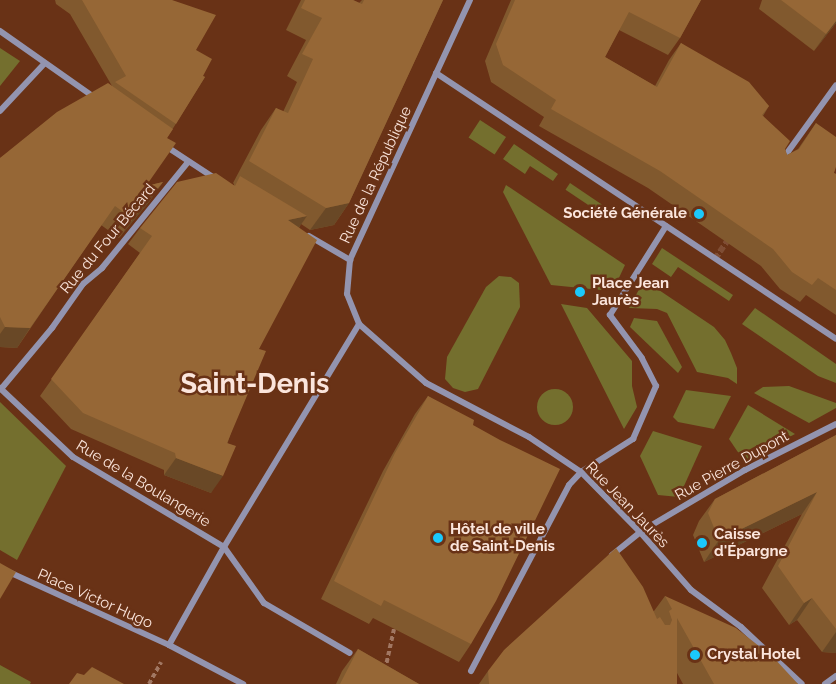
<!DOCTYPE html>
<html>
<head>
<meta charset="utf-8">
<style>
	body { margin:0 }
	#map { position:relative; width:836px; height:684px; overflow:hidden; background:#693216; font-family:Raleway,sans-serif }
	div>[style] { position:absolute }
	.green>* { inset:0; background:#746f2e; transform-origin:0 0 }
	.round { border-radius:50% }
	.street-tunnel>* { height:6px; margin-top:-3px; transform-origin:0; background:repeating-linear-gradient(90deg,#7f4d34 0 6px,transparent 0 9px) }
	.path>* { height:4px; margin-top:-2px; transform-origin:0; background:repeating-linear-gradient(90deg,#a17762 0 4.5px,transparent 0 7.5px) }
	.street>* { height:6px; margin:-3px; padding:0 3px; transform-origin:3px; border-radius:3px; background:#9394af }
	.wall>* { inset:0; background:#81592e }
	.shaded-wall>* { inset:0; background:#694826 }
	.building>* { inset:0; background:#966736 }
	.dots>* { width:16px; height:16px; translate:-50% -50%; box-sizing:border-box; border:3px solid #693216; border-radius:50% }
	span { translate:-50% -50%; white-space:nowrap; text-align:center; line-height:1.15; -webkit-text-stroke:5px #693216; paint-order:stroke }
	.street-label { font-size:15px; color:#fbe5dc }
	.poi-label { font-size:15px; color:#fbe5dc; font-weight:700 }
	.right { translate:-100% -50%; text-align:right }
	.left { translate:0 -50%; text-align:left }
	.town-label { font-size:27px; color:#fbe5dc; font-weight:700 }
</style>
</head>
<body>
<div id="map">
	<div class="green">
		<div style="clip-path:polygon(0 48px,20px 61px,0 86px)"></div>
		<div style="left:480px;top:120px;width:31px;height:21px;rotate:33deg"></div>
		<div style="clip-path:polygon(514px 144px,558px 174px,553px 181px,530px 166px,525px 174px,503px 159px)"></div>
		<div style="left:570px;top:183px;width:54px;height:8px;rotate:34deg"></div>
		<div style="clip-path:polygon(506px 185px,625px 265px,617px 282px,601px 290px,551px 285px,503px 192px)"></div>
		<div style="clip-path:polygon(662px 248px,733px 295px,729px 301px,678px 267px,671px 277px,652px 264px)"></div>
		<div style="clip-path:polygon(499px 276px,511px 277px,519px 283px,520px 307px,478px 389px,465px 392px,453px 388px,445px 379px,447px 357px,486px 287px)"></div>
		<div style="clip-path:polygon(644px 280px,714px 327px,725px 340px,731px 353px,737px 368px,737px 384px,728px 378px,697px 372px,667px 313px,657px 309px,629px 308px)"></div>
		<div style="clip-path:polygon(561px 304px,587px 308px,632px 361px,632px 386px,637px 407px,624px 429px)"></div>
		<div style="clip-path:polygon(755px 308px,836px 364px,836px 383px,818px 376px,742px 324px)"></div>
		<div style="clip-path:polygon(634px 318px,657px 321px,682px 367px,678px 373px,630px 327px)"></div>
		<div style="clip-path:polygon(789px 386px,836px 403px,836px 408px,809px 423px,754px 393px,763px 387px)"></div>
		<div class="round" style="left:537px;top:389px;width:36px;height:36px"></div>
		<div style="clip-path:polygon(686px 390px,731px 396px,714px 429px,678px 422px,673px 417px)"></div>
		<div style="clip-path:polygon(0 402px,66px 466px,17px 560px,0 550px)"></div>
		<div style="clip-path:polygon(748px 405px,795px 434px,744px 461px,729px 439px)"></div>
		<div style="clip-path:polygon(653px 431px,702px 446px,679px 497px,658px 495px,640px 456px)"></div>
		<div style="clip-path:polygon(0 665px,31px 682px,30px 684px,0 684px)"></div>
	</div>
	<div class="street-tunnel">
		<div style="left:715px;top:259px;width:27px;rotate:-56deg"></div>
	</div>
	<div class="path">
		<div style="left:385px;top:670px;width:42px;rotate:-77.6deg"></div>
		<div style="left:149px;top:684px;width:25px;rotate:-61deg"></div>
	</div>
	<div class="street">
		<div style="left:470px;top:0;width:286px;rotate:114.8deg"></div>
		<div style="left:350px;top:260px;width:34px;rotate:95deg"></div>
		<div style="left:347px;top:294px;width:32px;rotate:68deg"></div>
		<div style="left:359px;top:324px;width:89px;rotate:41.4deg"></div>
		<div style="left:426px;top:383px;width:116px;rotate:27.7deg"></div>
		<div style="left:529px;top:437px;width:63px;rotate:33.9deg"></div>
		<div style="left:581px;top:472px;width:84px;rotate:45.5deg"></div>
		<div style="left:640px;top:532px;width:77px;rotate:48.7deg"></div>
		<div style="left:691px;top:590px;width:62px;rotate:36.5deg"></div>
		<div style="left:741px;top:627px;width:83px;rotate:43.1deg"></div>
		<div style="left:0;top:31px;width:115px;rotate:35.1deg"></div>
		<div style="left:436px;top:73px;width:480px;rotate:33.6deg"></div>
		<div style="left:0;top:111px;width:64px;rotate:-46.9deg"></div>
		<div style="left:164px;top:145px;width:62px;rotate:33.2deg"></div>
		<div style="left:782px;top:160px;width:92px;rotate:-54.2deg"></div>
		<div style="left:309px;top:236px;width:48px;rotate:30.3deg"></div>
		<div style="left:0;top:388px;width:100px;rotate:43.4deg"></div>
		<div style="left:73px;top:457px;width:176px;rotate:30.8deg"></div>
		<div style="left:224px;top:547px;width:69px;rotate:54.5deg"></div>
		<div style="left:264px;top:603px;width:99px;rotate:30.2deg"></div>
		<div style="left:1px;top:389px;width:80px;rotate:-50.1deg"></div>
		<div style="left:52px;top:328px;width:54px;rotate:-54.8deg"></div>
		<div style="left:83px;top:284px;width:25px;rotate:-40deg"></div>
		<div style="left:102px;top:268px;width:136px;rotate:-50.9deg"></div>
		<div style="left:612px;top:555px;width:36px;rotate:-39deg"></div>
		<div style="left:640px;top:532px;width:122px;rotate:-30.6deg"></div>
		<div style="left:745px;top:470px;width:102px;rotate:-26.8deg"></div>
		<div style="left:0;top:568px;width:186px;rotate:24.5deg"></div>
		<div style="left:169px;top:645px;width:84px;rotate:27.8deg"></div>
		<div style="left:169px;top:645px;width:112px;rotate:-60.7deg"></div>
		<div style="left:224px;top:547px;width:261px;rotate:-58.8deg"></div>
		<div style="left:471px;top:671px;width:210px;rotate:-62.2deg"></div>
		<div style="left:569px;top:485px;width:18px;rotate:-47deg"></div>
		<div style="left:581px;top:472px;width:62px;rotate:-32.4deg"></div>
		<div style="left:633px;top:439px;width:58px;rotate:-66.5deg"></div>
		<div style="left:656px;top:386px;width:31px;rotate:-117deg"></div>
		<div style="left:642px;top:358px;width:54px;rotate:-126.7deg"></div>
		<div style="left:610px;top:315px;width:105px;rotate:-57.8deg"></div>
		<div style="left:825px;top:684px;width:14px;rotate:-36deg"></div>
	</div>
	<div class="wall">
		<div style="clip-path:polygon(55px 0,172px 0,196px 50px,203px 76px,205px 77px,167px 138px,146px 186px,163px 182px,149px 202px,119px 238px,101px 225px,17px 348px,0 347px,0 158px,112px 86px,70px 14px,56px 4px)"></div>
		<div style="clip-path:polygon(301px 0,353px 0,359px 3px,362px 0,443px 0,349px 203px,334px 225px,310px 230px,301px 224px,299px 228px,211px 493px,164px 475px,164px 470px,71px 429px,40px 396px,140px 253px,128px 244px,140px 228px,234px 185px,234px 184px,233px 183px,261px 130px,276px 108px,283px 112px,297px 82px,287px 76px,306px 40px,286px 30px)"></div>
		<div style="clip-path:polygon(511px 0,701px 0,680px 38px,668px 55px,619px 30px,605px 57px,655px 86px,669px 60px,681px 43px,769px 106px,763px 116px,785px 149px,787px 155px,798px 149px,816px 123px,834px 173px,836px 174px,836px 315px,806px 295px,800px 302px,780px 289px,761px 266px,648px 188px,539px 126px,544px 117px,491px 82px,485px 61px)"></div>
		<div style="clip-path:polygon(762px 0,836px 0,836px 23px,814px 51px,759px 9px)"></div>
		<div style="clip-path:polygon(428px 396px,473px 425px,471px 644px,459px 662px,373px 618px,369px 624px,321px 599px,383px 471px,415px 414px)"></div>
		<div style="clip-path:polygon(836px 435px,836px 653px,822px 652px,797px 620px,789px 625px,762px 588px,802px 514px,704px 562px,693px 535px,699px 521px,715px 499px)"></div>
		<div style="clip-path:polygon(665px 596px,798px 684px,683px 684px,677px 673px,677px 684px,479px 684px,488px 671px,654px 611px)"></div>
		<div style="clip-path:polygon(358px 649px,419px 684px,336px 684px,342px 671px)"></div>
	</div>
	<div class="shaded-wall">
		<div style="clip-path:polygon(836px 21px,836px 23px,814px 51px,826px 34px)"></div>
		<div style="clip-path:polygon(163px 182px,149px 202px,119px 238px,133px 219px)"></div>
		<div style="clip-path:polygon(349px 203px,334px 225px,310px 230px,326px 208px)"></div>
		<div style="clip-path:polygon(307px 216px,295px 233px,288px 220px)"></div>
		<div style="clip-path:polygon(5px 327px,30px 328px,17px 348px,0 347px,0 334px)"></div>
		<div style="clip-path:polygon(176px 458px,223px 476px,211px 493px,164px 475px)"></div>
		<div style="clip-path:polygon(817px 492px,802px 514px,704px 562px,719px 540px)"></div>
		<div style="clip-path:polygon(812px 598px,797px 620px,789px 625px,804px 603px)"></div>
		<div style="clip-path:polygon(836px 632px,836px 653px,822px 652px)"></div>
	</div>
	<div class="building">
		<div style="clip-path:polygon(82px 0,172px 0,216px 15px,196px 50px,212px 59px,203px 76px,205px 77px,176px 124px,115px 82px,126px 76px)"></div>
		<div style="clip-path:polygon(305px 0,353px 0,362px 4px,364px 0,443px 0,349px 203px,326px 208px,249px 161px,276px 108px,288px 113px,313px 59px,302px 54px,322px 18px,301px 8px)"></div>
		<div style="clip-path:polygon(515px 0,701px 0,680px 38px,629px 12px,605px 57px,657px 87px,681px 43px,749px 82px,769px 106px,762px 115px,790px 141px,785px 149px,787px 155px,799px 149px,816px 123px,836px 137px,836px 167px,834px 173px,836px 174px,836px 290px,818px 278px,812px 285px,792px 272px,773px 249px,660px 171px,551px 109px,556px 100px,503px 65px,496px 44px)"></div>
		<div style="clip-path:polygon(781px 0,836px 0,836px 21px,826px 34px)"></div>
		<div style="clip-path:polygon(108px 83px,173px 129px,167px 138px,176px 143px,146px 186px,163px 182px,133px 219px,115px 206px,30px 328px,5px 327px,0 317px,0 158px,57px 112px)"></div>
		<div style="clip-path:polygon(216px 173px,235px 186px,240px 176px,307px 216px,288px 220px,317px 240px,259px 349px,266px 351px,227px 443px,236px 446px,223px 476px,176px 458px,175px 453px,83px 413px,51px 379px,152px 236px,140px 228px,177px 182px)"></div>
		<div style="clip-path:polygon(428px 396px,474px 420px,473px 425px,500px 440px,560px 469px,496px 601px,471px 644px,384px 600px,381px 606px,334px 581px,395px 453px)"></div>
		<div style="clip-path:polygon(836px 435px,836px 629px,812px 598px,804px 603px,778px 566px,817px 492px,719px 540px,708px 513px,715px 499px)"></div>
		<div style="clip-path:polygon(616px 548px,643px 587px,657px 619px,660px 617px,665px 625px,670px 625px,672px 620px,669px 611px,672px 609px,665px 596px,736px 628px,773px 657px,798px 684px,714px 684px,677px 618px,677px 684px,489px 684px,488px 671px,504px 650px)"></div>
		<div style="clip-path:polygon(0 563px,16px 572px,0 599px)"></div>
		<div style="clip-path:polygon(358px 649px,419px 684px,340px 684px)"></div>
		<div style="clip-path:polygon(92px 667px,124px 684px,69px 684px,77px 673px,84px 675px)"></div>
	</div>
	<div class="dots">
		<div style="left:699px;top:214px;background:#1bc9fc"></div>
		<div style="left:580px;top:292px;background:#1bc9fc"></div>
		<div style="left:438px;top:538px;background:#1bc9fc"></div>
		<div style="left:702px;top:543px;background:#1bc9fc"></div>
		<div style="left:695px;top:655px;background:#1bc9fc"></div>
	</div>
	<div class="street-label">
		<span style="left:376px;top:175px;rotate:-65deg">Rue de la République</span>
		<span style="left:108px;top:239px;rotate:-50deg">Rue du Four Bécard</span>
		<span style="left:732px;top:466px;rotate:-29deg">Rue Pierre Dupont</span>
		<span style="left:143px;top:484px;rotate:31deg">Rue de la Boulangerie</span>
		<span style="left:627px;top:505px;rotate:46deg">Rue Jean Jaurès</span>
		<span style="left:95px;top:599px;rotate:24deg">Place Victor Hugo</span>
	</div>
	<div class="poi-label">
		<span class="right" style="left:687px;top:214px">Société Générale</span>
		<span class="left" style="left:592px;top:292px">Place Jean<br>Jaurès</span>
		<span class="left" style="left:450px;top:538px">Hôtel de ville<br>de Saint-Denis</span>
		<span class="left" style="left:714px;top:543px">Caisse<br>d'Épargne</span>
		<span class="left" style="left:707px;top:655px">Crystal Hotel</span>
	</div>
	<div class="town-label">
		<span style="left:255px;top:384px">Saint-Denis</span>
	</div>
</div>
</body>
</html>
